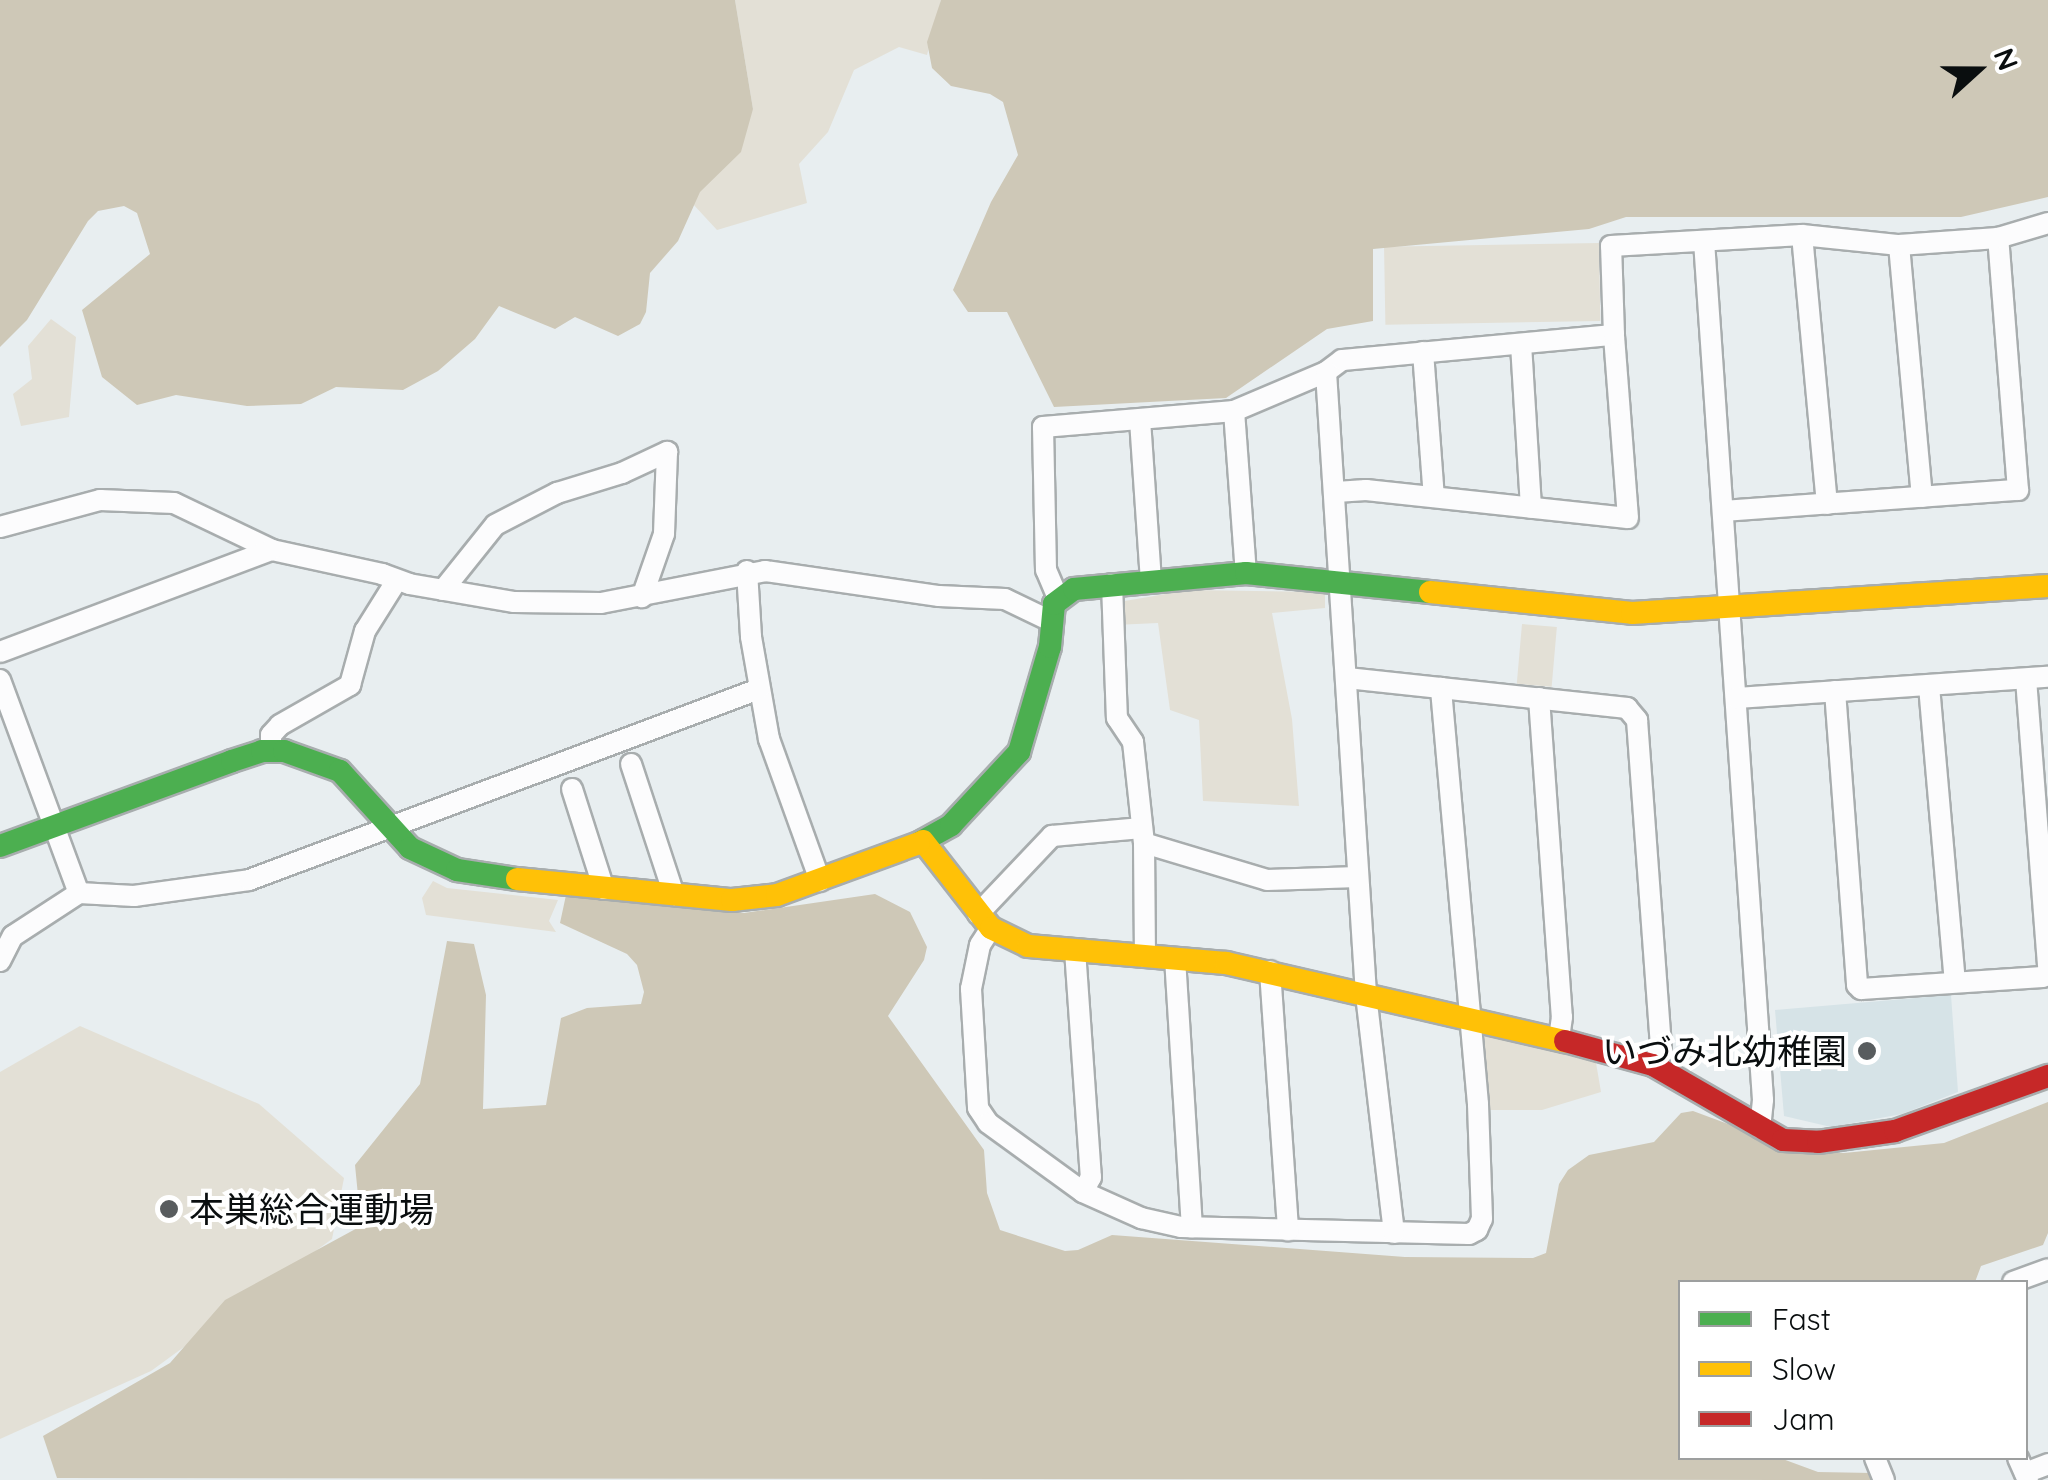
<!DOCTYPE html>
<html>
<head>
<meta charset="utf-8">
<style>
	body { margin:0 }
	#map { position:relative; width:2048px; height:1480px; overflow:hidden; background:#e8eef0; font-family:Quicksand,"Noto Sans JP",sans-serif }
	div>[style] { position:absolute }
	.built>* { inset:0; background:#d6e3e7 }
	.green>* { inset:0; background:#e3e0d6; transform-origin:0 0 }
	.forest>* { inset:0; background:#cec8b7 }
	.roads { filter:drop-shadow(2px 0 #a8adae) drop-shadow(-2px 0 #a8adae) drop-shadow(0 2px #a8adae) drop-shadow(0 -2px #a8adae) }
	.street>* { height:20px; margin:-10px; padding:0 10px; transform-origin:10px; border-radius:10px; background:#fcfcfd }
	.fast>* { height:22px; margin:-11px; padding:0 11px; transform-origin:11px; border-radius:11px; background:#4caf50 }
	.slow>* { height:22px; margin:-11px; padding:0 11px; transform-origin:11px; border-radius:11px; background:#ffc107 }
	.jam>* { height:22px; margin:-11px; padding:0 11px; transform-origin:11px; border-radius:11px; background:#c62828 }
	.dots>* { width:28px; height:28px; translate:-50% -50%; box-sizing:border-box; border:5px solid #fff; border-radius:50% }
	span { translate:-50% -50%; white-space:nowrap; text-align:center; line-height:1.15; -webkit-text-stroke:8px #fff; paint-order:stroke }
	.poi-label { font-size:35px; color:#0a0e0f }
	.right { translate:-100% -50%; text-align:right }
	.left { translate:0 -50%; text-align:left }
	.legend { position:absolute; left:1678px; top:1280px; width:350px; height:180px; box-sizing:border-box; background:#fff; border:2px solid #9d9f9f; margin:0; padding:12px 18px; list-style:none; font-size:30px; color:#0a0e0f }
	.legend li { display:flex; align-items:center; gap:20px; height:50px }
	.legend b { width:50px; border:2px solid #9d9f9f }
	.north { position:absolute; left:1928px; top:20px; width:100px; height:100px; -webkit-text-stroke:8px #fff; paint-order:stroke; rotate:69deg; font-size:28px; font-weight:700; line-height:40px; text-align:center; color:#0a0e0f }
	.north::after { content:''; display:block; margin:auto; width:35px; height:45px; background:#0a0e0f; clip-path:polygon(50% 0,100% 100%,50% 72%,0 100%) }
</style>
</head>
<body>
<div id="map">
	<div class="built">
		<div style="clip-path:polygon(1951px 995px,1958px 1092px,1902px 1114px,1831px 1127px,1784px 1116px,1775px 1010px)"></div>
	</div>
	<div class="green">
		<div style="clip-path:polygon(735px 0,941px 0,927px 55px,899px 47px,854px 70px,828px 132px,799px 164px,807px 203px,717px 230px,692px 203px,753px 109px)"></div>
		<div style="left:1599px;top:243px;width:78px;height:215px;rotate:89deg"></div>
		<div style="clip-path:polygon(51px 319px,76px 337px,69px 417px,21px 426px,13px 394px,32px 379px,28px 346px)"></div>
		<div style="clip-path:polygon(1189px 590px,1325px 592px,1325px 608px,1272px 613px,1292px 719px,1299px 806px,1203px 801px,1199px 720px,1170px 710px,1158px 623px,1115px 625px,1113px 603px)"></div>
		<div style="left:1522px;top:624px;width:35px;height:60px;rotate:5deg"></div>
		<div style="clip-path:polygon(433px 881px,447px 888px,558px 900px,549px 921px,556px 932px,426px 915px,422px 898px)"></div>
		<div style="clip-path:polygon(80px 1026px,259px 1104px,344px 1178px,332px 1239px,151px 1371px,0 1439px,0 1072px)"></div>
		<div style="clip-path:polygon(1483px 1036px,1595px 1057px,1601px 1092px,1542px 1110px,1485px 1110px)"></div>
	</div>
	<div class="forest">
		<div style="clip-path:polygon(0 0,735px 0,753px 109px,741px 152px,700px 192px,678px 241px,650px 273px,646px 312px,640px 324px,618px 336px,575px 317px,555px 329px,499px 306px,475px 339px,438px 371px,403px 390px,336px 387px,301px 404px,247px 406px,176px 395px,137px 405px,102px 377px,82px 310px,150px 254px,137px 213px,124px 206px,98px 211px,88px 221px,27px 320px,0 347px)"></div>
		<div style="clip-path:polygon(941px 0,2048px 0,2048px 197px,1961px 217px,1626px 217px,1589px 229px,1373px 249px,1373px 321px,1327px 329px,1226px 398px,1054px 407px,1007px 312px,968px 312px,953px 290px,991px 202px,1018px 155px,1003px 102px,990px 94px,951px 86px,932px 68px,927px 42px)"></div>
		<div style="clip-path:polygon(875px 894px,910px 912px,927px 947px,924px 960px,888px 1016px,984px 1150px,987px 1193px,1000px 1230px,1065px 1251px,1078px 1250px,1112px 1235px,1405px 1257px,1533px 1258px,1546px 1253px,1559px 1184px,1568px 1170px,1589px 1155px,1654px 1142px,1681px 1113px,1693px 1111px,1798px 1150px,1844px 1153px,1944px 1143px,2048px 1102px,2048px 1233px,2043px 1245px,1981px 1266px,1975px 1282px,1680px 1282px,1680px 1458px,1780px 1458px,1818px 1472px,1873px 1473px,1875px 1480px,57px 1478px,43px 1436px,170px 1363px,225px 1300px,361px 1226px,355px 1165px,420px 1084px,447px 941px,474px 944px,486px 995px,483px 1109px,546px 1105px,561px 1018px,587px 1008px,641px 1004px,644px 992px,637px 965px,627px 954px,560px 923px,566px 895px,744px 913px)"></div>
	</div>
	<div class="roads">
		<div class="street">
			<div style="left:1802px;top:235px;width:270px;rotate:84.7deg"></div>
			<div style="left:1704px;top:241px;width:861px;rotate:86.07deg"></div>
			<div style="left:1763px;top:1100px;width:28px;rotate:96deg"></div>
			<div style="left:1899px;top:245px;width:253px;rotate:84.8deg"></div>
			<div style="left:1521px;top:344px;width:164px;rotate:86.5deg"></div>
			<div style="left:1423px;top:352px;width:145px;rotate:85.7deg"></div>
			<div style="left:1234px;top:411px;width:162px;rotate:85.8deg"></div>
			<div style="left:1140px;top:420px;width:161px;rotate:86.1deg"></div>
			<div style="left:1336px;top:492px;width:30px;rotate:-4deg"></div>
			<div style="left:1366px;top:490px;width:263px;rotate:6.1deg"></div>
			<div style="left:1628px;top:518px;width:184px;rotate:-94.4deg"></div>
			<div style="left:1723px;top:511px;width:296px;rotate:-4.1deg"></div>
			<div style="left:2018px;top:490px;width:253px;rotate:-94.5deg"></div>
			<div style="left:0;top:527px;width:104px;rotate:-15.1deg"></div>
			<div style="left:100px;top:500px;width:74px;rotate:2.3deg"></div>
			<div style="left:174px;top:503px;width:109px;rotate:25.6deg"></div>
			<div style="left:272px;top:550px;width:113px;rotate:12.3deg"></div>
			<div style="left:382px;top:574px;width:29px;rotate:20deg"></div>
			<div style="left:409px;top:584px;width:107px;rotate:9.7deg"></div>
			<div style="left:514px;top:602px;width:87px;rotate:0.7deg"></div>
			<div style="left:601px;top:603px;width:167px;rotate:-11deg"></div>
			<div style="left:765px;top:571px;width:176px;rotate:8.2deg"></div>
			<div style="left:939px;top:596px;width:66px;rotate:2.6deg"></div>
			<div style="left:1005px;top:599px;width:53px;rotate:25.6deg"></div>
			<div style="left:747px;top:571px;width:66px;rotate:86.5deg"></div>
			<div style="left:751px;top:637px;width:104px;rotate:80deg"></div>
			<div style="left:769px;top:739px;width:151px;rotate:70.2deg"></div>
			<div style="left:1112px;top:584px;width:134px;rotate:87.9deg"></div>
			<div style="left:1117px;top:718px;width:29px;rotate:56deg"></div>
			<div style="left:1133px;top:742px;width:102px;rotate:83.8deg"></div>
			<div style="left:1144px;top:843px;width:114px;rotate:89.5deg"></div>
			<div style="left:443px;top:590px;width:83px;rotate:-51.3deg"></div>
			<div style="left:495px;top:525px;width:70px;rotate:-27.3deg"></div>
			<div style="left:557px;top:493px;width:68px;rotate:-17.1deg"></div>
			<div style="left:622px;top:473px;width:50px;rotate:-25deg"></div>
			<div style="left:667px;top:452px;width:82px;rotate:92.1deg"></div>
			<div style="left:664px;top:534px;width:67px;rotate:109.2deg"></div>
			<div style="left:1058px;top:598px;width:30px;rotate:-113deg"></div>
			<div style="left:1046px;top:570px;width:143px;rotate:-91.2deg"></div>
			<div style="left:1043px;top:427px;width:192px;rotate:-4.8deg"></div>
			<div style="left:1234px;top:411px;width:100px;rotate:-23deg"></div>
			<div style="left:0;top:652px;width:290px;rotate:-20.6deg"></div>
			<div style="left:1347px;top:678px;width:282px;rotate:6.1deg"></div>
			<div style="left:1627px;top:708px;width:16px;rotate:50deg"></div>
			<div style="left:1637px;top:720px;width:326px;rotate:85.8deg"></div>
			<div style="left:1661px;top:1045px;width:22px;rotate:112deg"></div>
			<div style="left:2026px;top:679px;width:290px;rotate:85.6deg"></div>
			<div style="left:0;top:680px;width:227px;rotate:69.7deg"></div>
			<div style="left:1929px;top:686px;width:297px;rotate:85deg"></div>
			<div style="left:1835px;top:691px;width:295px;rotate:85.7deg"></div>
			<div style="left:1857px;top:985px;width:6px;rotate:45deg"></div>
			<div style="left:1861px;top:989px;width:182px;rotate:-3.8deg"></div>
			<div style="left:2043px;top:977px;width:7px;rotate:-45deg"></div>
			<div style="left:1539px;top:698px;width:320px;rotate:85.9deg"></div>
			<div style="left:1562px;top:1017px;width:22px;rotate:98deg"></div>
			<div style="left:1736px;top:698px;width:313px;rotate:-3.9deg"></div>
			<div style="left:271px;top:751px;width:16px;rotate:-90deg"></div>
			<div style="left:271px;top:735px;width:13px;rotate:-48deg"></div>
			<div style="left:280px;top:725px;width:81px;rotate:-29.7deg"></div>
			<div style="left:350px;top:685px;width:56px;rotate:-74.5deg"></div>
			<div style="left:365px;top:631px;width:60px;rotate:-57.9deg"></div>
			<div style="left:631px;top:764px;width:138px;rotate:71.8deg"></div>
			<div style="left:572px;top:789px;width:105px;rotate:72.3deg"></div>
			<div style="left:1144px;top:843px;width:128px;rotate:16.7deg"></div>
			<div style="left:1267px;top:880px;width:91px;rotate:-1.9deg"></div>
			<div style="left:978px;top:914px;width:108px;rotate:-46.5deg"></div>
			<div style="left:1052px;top:836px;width:90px;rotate:-5.1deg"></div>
			<div style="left:991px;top:928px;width:20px;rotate:123deg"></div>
			<div style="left:980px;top:945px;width:45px;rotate:101.6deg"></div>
			<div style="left:971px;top:989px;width:119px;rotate:86.6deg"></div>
			<div style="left:978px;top:1108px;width:18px;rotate:56deg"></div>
			<div style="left:988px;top:1123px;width:117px;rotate:36deg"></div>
			<div style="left:1075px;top:950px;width:228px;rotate:86deg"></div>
			<div style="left:1091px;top:1177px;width:17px;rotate:118deg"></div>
			<div style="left:1083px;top:1192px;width:64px;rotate:24.1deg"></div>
			<div style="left:1141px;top:1218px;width:41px;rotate:12.7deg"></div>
			<div style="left:1181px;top:1227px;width:288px;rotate:1.4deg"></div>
			<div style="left:1469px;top:1234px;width:9px;rotate:-27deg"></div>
			<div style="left:1477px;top:1230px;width:12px;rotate:-66deg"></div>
			<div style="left:1482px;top:1219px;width:115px;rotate:-92deg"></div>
			<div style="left:1478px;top:1104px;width:418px;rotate:-95.1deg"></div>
			<div style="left:1175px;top:958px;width:270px;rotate:86.4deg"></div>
			<div style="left:0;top:961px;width:28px;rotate:-63deg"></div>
			<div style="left:13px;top:936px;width:79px;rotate:-33.1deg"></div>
			<div style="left:79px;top:893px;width:55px;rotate:3.1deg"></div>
			<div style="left:134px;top:896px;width:116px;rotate:-7.9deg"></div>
			<div style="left:249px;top:880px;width:545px;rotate:-20.53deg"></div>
			<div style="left:1270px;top:971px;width:260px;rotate:86deg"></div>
			<div style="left:1394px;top:1233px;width:241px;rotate:-96.7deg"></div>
			<div style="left:1366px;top:994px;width:623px;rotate:-93.68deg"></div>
			<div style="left:1326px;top:372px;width:20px;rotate:-37deg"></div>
			<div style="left:1342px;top:360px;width:273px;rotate:-5.3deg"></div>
			<div style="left:1614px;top:335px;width:89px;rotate:-91.9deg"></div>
			<div style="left:1611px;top:246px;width:191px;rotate:-3.3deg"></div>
			<div style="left:1802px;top:235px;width:98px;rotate:5.9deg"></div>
			<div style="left:1899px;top:245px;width:99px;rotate:-4deg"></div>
			<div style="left:1998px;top:238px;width:52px;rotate:-16.7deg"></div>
			<div style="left:2013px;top:1282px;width:37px;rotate:-20deg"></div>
			<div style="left:1875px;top:1458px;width:24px;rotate:68deg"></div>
			<div style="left:2018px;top:1458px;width:24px;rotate:66deg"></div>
			<div style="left:2025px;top:1473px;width:25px;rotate:-21deg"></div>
		</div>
		<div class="fast">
			<div style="left:919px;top:843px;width:37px;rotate:-29deg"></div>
			<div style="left:951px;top:825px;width:100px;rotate:-47deg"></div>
			<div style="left:1019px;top:752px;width:109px;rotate:-73.6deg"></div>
			<div style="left:1050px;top:647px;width:43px;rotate:-84.7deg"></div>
			<div style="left:1054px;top:604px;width:25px;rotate:-37deg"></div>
			<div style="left:1074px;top:589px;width:173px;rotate:-5.3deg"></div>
			<div style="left:1246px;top:573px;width:185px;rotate:5.9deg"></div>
			<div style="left:0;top:846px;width:247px;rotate:-20.1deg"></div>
			<div style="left:232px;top:761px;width:32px;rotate:-18deg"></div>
			<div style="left:262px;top:751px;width:22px"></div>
			<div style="left:284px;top:751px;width:59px;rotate:19.7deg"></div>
			<div style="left:340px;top:771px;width:104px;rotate:47.7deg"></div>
			<div style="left:410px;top:848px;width:52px;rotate:25.1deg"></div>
			<div style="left:457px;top:870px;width:61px;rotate:8.5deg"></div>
		</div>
		<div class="slow">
			<div style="left:1430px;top:592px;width:203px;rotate:5.9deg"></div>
			<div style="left:1632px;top:613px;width:417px;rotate:-3.7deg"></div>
			<div style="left:923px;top:841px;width:110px;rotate:52deg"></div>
			<div style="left:991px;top:928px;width:41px;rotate:25.9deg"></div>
			<div style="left:1028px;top:946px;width:199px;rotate:4.9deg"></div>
			<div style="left:1226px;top:963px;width:348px;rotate:13deg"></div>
			<div style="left:517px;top:879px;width:216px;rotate:5.6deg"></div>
			<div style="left:732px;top:900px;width:45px;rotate:-6.3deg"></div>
			<div style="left:777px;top:895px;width:151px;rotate:-20.1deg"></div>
		</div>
		<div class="jam">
			<div style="left:1565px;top:1041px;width:91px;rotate:15.3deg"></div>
			<div style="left:1653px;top:1065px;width:150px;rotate:30deg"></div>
			<div style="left:1783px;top:1140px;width:35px;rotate:3deg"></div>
			<div style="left:1818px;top:1142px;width:78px;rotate:-8.1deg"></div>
			<div style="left:1895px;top:1131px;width:163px;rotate:-19.8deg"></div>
		</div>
	</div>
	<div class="dots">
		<div style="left:1867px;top:1051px;background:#585c5e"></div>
		<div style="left:169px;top:1209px;background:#585c5e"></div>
	</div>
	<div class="poi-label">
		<span class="right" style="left:1847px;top:1051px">いづみ北幼稚園</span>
		<span class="left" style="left:189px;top:1209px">本巣総合運動場</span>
	</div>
	<ul class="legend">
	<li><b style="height:12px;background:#4caf50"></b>Fast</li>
	<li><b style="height:12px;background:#ffc107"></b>Slow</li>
	<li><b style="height:12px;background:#c62828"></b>Jam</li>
	</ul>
	<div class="north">N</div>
</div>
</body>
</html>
